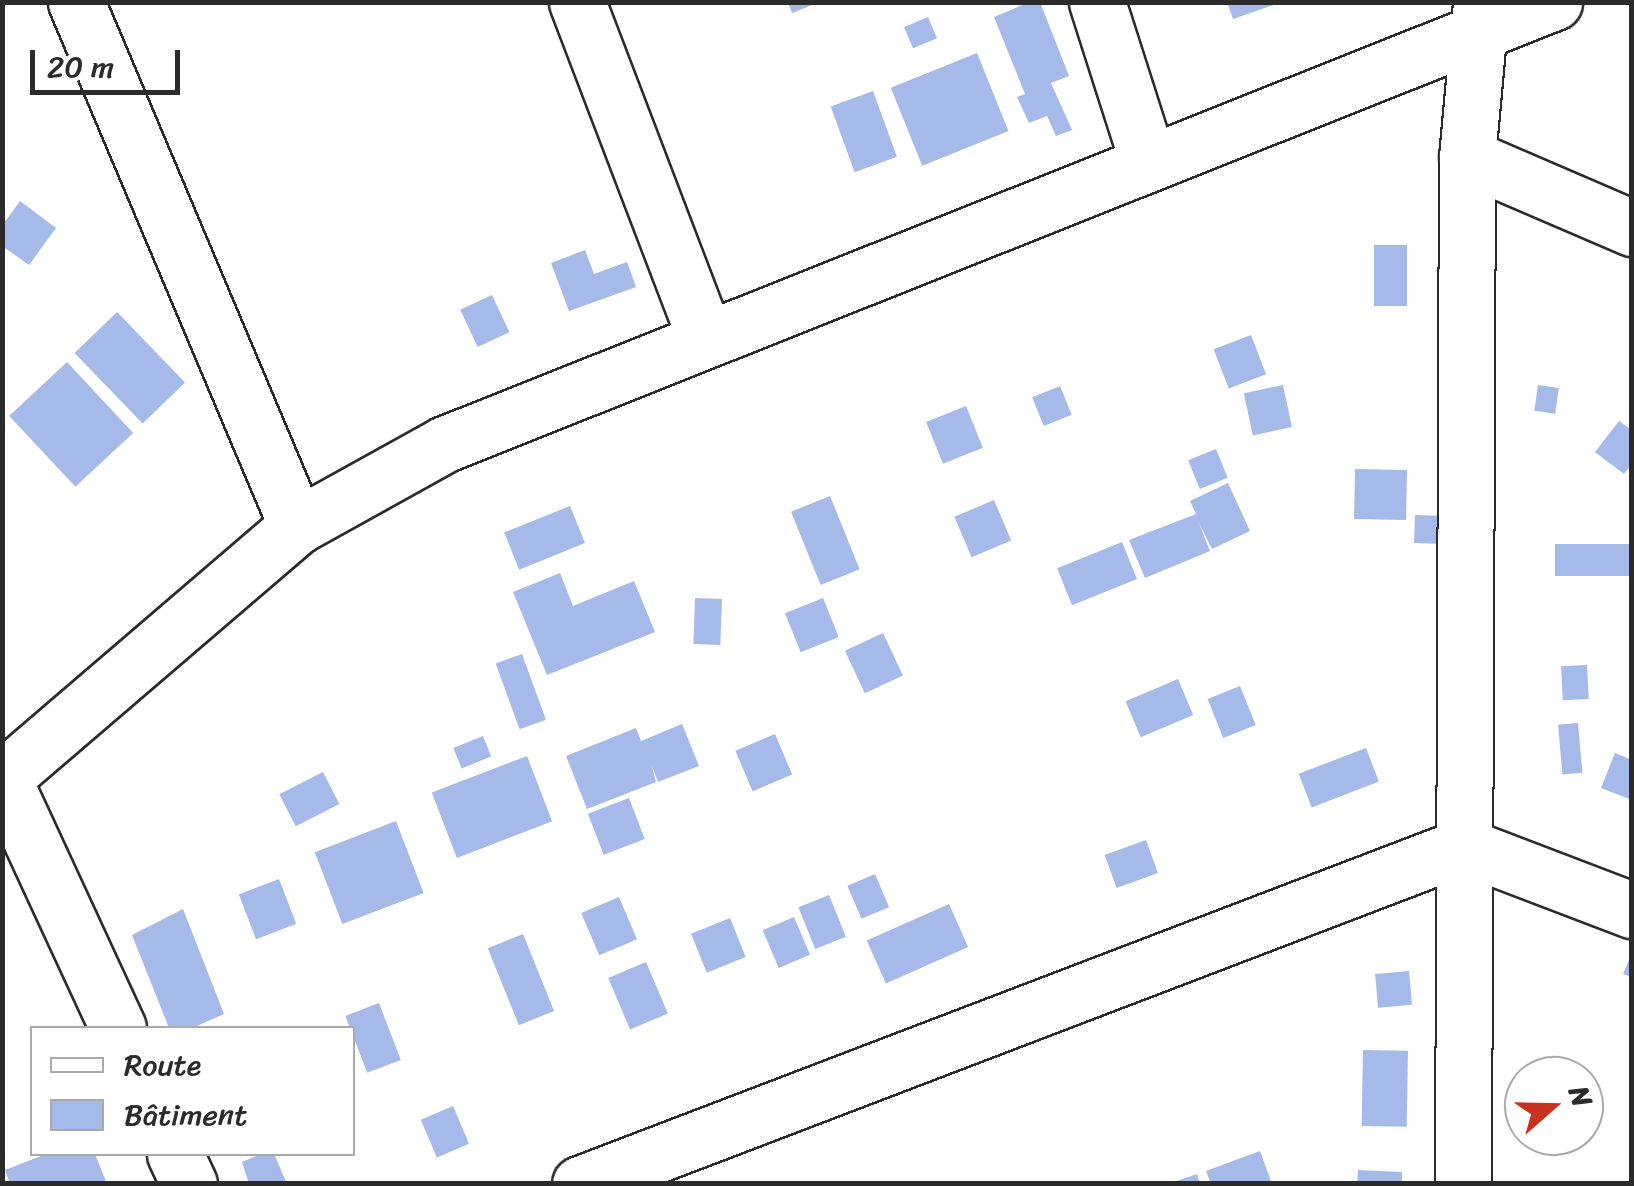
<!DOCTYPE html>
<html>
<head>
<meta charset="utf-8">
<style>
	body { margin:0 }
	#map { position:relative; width:1634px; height:1186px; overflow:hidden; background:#fff; font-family:Sriracha,sans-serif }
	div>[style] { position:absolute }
	.building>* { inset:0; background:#a5bae8; transform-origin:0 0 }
	.roads { filter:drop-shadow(2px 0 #2b2b2b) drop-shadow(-2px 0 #2b2b2b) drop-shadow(0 2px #2b2b2b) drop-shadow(0 -2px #2b2b2b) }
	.street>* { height:55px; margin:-27.5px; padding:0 27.5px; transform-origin:27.5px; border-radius:27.5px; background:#fff }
	.secondary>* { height:55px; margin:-27.5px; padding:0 27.5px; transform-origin:27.5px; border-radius:27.5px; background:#fff }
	span { translate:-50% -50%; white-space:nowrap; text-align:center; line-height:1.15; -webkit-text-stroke:10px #fff; paint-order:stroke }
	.frame { position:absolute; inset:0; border:5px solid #2b2b2b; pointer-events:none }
	.legend { position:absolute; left:30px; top:1026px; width:325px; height:130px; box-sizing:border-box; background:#fff; border:2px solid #aaa; margin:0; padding:12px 18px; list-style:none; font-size:30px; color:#2b2b2b }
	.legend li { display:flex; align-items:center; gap:20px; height:50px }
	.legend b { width:50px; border:2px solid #aaa }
	.north { position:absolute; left:1504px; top:1056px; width:100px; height:100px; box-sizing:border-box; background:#fff; border:2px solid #aaa; border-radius:50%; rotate:70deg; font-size:28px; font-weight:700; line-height:40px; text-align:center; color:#2b2b2b }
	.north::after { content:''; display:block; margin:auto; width:35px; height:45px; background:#c8321e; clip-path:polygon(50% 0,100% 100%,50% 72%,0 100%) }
	.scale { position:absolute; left:30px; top:50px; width:150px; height:45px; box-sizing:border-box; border:5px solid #2b2b2b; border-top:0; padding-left:12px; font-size:30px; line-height:35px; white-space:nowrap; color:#2b2b2b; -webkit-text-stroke:8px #fff; paint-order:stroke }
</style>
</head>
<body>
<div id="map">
	<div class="building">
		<div style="clip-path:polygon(788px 2px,817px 2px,817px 3px,792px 13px)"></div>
		<div style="clip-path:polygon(1030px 2px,1040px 2px,1069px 76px,1051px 83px,1072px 130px,1056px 136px,1047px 116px,1029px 123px,1017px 97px,1025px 94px,994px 17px)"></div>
		<div style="clip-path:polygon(1227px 2px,1278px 2px,1279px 3px,1233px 19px)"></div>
		<div style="left:928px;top:17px;width:23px;height:26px;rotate:67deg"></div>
		<div style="left:977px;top:53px;width:84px;height:93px;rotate:68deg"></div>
		<div style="left:873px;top:91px;width:70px;height:45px;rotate:70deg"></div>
		<div style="clip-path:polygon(20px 201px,56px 228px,29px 265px,2px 246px,2px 226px)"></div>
		<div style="left:1374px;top:245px;width:33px;height:61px"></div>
		<div style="clip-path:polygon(585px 250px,594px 274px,627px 262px,636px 287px,569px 311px,551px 263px)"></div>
		<div style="left:492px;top:295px;width:41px;height:35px;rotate:65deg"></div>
		<div style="left:117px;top:312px;width:98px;height:59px;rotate:46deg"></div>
		<div style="left:1251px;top:335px;width:42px;height:40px;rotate:69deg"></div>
		<div style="left:67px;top:362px;width:97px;height:79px;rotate:47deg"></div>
		<div style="left:1283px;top:385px;width:43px;height:40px;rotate:78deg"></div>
		<div style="left:1538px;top:385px;width:21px;height:26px;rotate:8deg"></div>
		<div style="left:1060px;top:386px;width:31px;height:30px;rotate:68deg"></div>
		<div style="left:966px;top:406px;width:45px;height:43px;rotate:68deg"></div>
		<div style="clip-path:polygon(1619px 421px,1632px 430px,1632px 464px,1624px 474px,1595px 452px)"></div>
		<div style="left:1216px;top:449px;width:31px;height:30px;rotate:68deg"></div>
		<div style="left:1355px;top:469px;width:52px;height:50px;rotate:1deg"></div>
		<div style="clip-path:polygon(1228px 483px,1250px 531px,1212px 549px,1199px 523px,1210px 551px,1145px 578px,1129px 540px,1196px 514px,1190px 501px)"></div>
		<div style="left:830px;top:496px;width:79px;height:42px;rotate:68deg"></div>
		<div style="left:994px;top:500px;width:44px;height:43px;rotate:67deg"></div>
		<div style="left:570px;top:506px;width:40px;height:71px;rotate:68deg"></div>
		<div style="left:1415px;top:515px;width:24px;height:28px;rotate:2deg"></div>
		<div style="left:1122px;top:542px;width:40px;height:70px;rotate:68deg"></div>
		<div style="left:1632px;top:544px;width:32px;height:77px;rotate:90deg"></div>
		<div style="clip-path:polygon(560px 573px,573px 606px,634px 581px,655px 632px,547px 675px,513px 592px)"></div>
		<div style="left:695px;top:598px;width:27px;height:46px;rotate:2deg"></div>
		<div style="left:823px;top:598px;width:42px;height:41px;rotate:68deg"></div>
		<div style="left:883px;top:633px;width:47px;height:42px;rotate:65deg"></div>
		<div style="left:522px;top:654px;width:70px;height:28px;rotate:70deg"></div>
		<div style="left:1587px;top:665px;width:34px;height:26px;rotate:87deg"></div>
		<div style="left:1178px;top:679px;width:39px;height:57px;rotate:67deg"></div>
		<div style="left:1240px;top:686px;width:42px;height:35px;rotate:68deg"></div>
		<div style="left:1578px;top:723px;width:50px;height:20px;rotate:85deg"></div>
		<div style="clip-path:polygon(682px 724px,699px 766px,658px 782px,652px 766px,656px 782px,587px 809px,566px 756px,636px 728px,641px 741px)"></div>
		<div style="left:775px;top:734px;width:44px;height:43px;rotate:67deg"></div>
		<div style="left:483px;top:736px;width:22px;height:32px;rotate:68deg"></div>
		<div style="left:1366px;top:748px;width:36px;height:72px;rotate:69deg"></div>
		<div style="clip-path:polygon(1615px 753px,1632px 760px,1632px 800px,1601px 788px)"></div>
		<div style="left:527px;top:756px;width:70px;height:102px;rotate:69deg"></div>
		<div style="left:323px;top:772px;width:36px;height:49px;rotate:63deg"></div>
		<div style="left:629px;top:798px;width:44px;height:44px;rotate:69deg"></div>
		<div style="left:396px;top:821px;width:77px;height:87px;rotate:69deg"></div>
		<div style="left:1146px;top:840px;width:35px;height:44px;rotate:70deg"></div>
		<div style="left:875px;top:874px;width:36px;height:30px;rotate:67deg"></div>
		<div style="left:279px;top:879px;width:48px;height:43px;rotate:69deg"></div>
		<div style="left:829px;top:895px;width:45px;height:33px;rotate:68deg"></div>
		<div style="left:619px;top:897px;width:46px;height:41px;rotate:67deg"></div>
		<div style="left:949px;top:904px;width:47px;height:90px;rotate:66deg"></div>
		<div style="clip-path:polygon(183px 909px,224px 1014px,192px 1028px,169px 1028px,132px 935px)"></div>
		<div style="left:794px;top:917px;width:41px;height:34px;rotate:67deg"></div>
		<div style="left:730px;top:918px;width:42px;height:42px;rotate:68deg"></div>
		<div style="left:523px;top:934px;width:83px;height:38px;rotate:68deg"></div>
		<div style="clip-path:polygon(1632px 953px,1632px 977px,1623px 974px)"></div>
		<div style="left:646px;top:962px;width:56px;height:41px;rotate:67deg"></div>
		<div style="left:1409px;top:971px;width:34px;height:34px;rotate:85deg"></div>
		<div style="left:379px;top:1003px;width:61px;height:36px;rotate:69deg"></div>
		<div style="left:1363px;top:1050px;width:45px;height:76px;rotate:1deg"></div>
		<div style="left:453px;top:1106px;width:41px;height:35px;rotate:67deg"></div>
		<div style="clip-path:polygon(1260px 1151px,1272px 1184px,1211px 1184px,1206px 1171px)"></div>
		<div style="clip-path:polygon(46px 1154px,95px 1154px,107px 1184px,10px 1184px,5px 1170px)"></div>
		<div style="clip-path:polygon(261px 1154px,274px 1154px,287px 1184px,249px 1184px,242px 1162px)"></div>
		<div style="clip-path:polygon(1358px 1170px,1402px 1172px,1402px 1184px,1357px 1184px)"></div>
		<div style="clip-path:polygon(1197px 1174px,1200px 1184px,1171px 1184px,1171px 1183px)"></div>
	</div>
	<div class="roads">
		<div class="street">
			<div style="left:76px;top:2px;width:569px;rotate:67.13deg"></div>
			<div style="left:577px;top:2px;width:361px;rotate:69.1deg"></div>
			<div style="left:1097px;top:2px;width:168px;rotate:72.3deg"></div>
			<div style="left:1467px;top:157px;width:180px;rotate:23.3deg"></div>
			<div style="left:3px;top:779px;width:274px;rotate:65.2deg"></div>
			<div style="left:175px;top:1154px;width:33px;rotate:65deg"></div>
			<div style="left:580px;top:1184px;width:946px;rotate:-20.92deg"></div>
			<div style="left:1464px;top:846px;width:180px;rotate:20.9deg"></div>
			<div style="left:1463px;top:1184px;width:1027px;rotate:-89.78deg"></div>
			<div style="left:1467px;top:157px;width:156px;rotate:-84.8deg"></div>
		</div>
		<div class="secondary">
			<div style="left:2px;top:779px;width:389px;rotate:-40.6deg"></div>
			<div style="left:297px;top:526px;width:169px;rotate:-29deg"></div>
			<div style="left:445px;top:444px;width:1194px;rotate:-21.73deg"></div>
		</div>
	</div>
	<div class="frame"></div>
	<ul class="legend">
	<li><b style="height:12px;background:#fff"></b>Route</li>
	<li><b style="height:28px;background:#a5bae8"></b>Bâtiment</li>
	</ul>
	<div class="north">N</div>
	<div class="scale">20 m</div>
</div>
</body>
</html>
